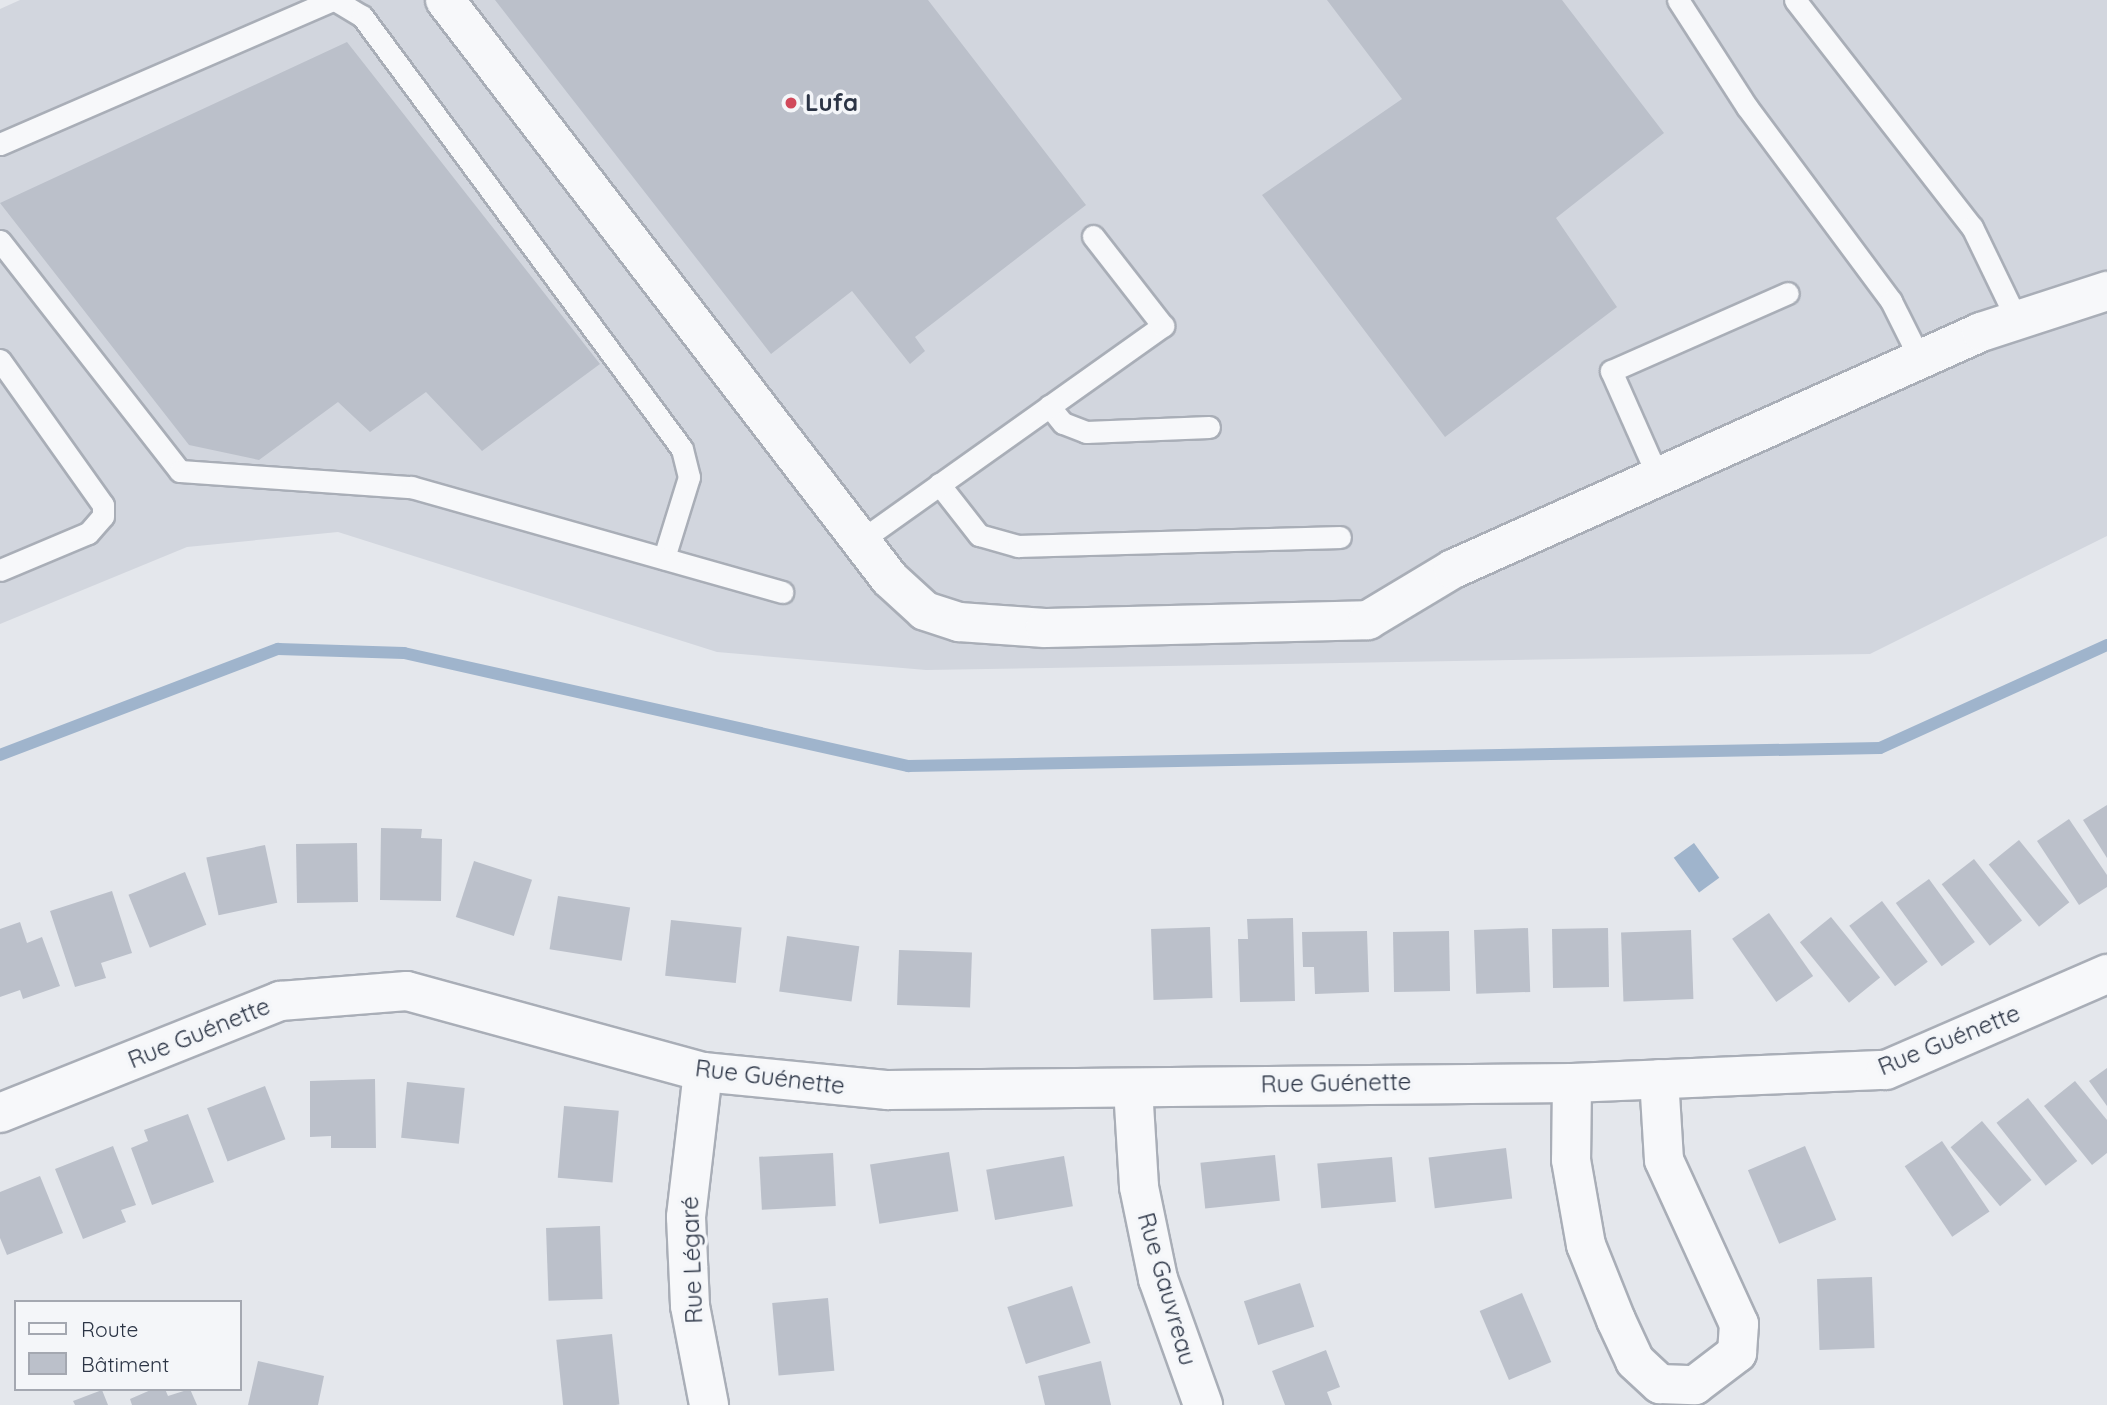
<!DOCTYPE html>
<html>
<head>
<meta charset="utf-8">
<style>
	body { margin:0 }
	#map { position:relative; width:2107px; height:1405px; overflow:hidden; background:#e4e7ec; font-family:Quicksand,sans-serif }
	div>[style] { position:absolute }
	.built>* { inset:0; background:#d2d6de }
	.water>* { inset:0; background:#9fb4cc; transform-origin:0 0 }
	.stream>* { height:12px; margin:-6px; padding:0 6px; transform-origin:6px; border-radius:6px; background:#9fb4cc }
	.building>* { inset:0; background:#bbc0ca; transform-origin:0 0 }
	.roads { filter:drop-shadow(2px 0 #a9aeb7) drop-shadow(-2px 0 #a9aeb7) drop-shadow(0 2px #a9aeb7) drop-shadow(0 -2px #a9aeb7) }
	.lane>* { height:21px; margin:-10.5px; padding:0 10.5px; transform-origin:10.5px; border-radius:10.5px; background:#f7f8fa }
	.street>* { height:38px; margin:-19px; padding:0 19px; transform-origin:19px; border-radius:19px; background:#f7f8fa }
	.dots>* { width:19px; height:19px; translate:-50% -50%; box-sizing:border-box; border:4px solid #f4f6f9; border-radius:50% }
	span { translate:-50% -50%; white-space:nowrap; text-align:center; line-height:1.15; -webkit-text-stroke:7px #f4f6f9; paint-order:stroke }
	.poi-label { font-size:24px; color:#2b3445; font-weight:700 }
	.left { translate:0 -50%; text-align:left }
	.street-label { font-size:24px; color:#2b3445 }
	.legend { position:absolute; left:14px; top:1300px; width:228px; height:91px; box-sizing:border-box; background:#f4f6f9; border:2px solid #a4a8b1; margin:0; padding:9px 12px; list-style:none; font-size:21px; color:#2b3445 }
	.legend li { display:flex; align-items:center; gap:14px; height:35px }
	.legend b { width:35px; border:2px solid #a4a8b1 }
</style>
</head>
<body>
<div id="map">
	<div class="built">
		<div style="clip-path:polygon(20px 0,2107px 0,2107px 536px,1870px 654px,926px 670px,717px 652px,338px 532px,187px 547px,0 624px,0 9px)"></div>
	</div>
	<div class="water">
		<div style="left:1694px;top:843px;width:43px;height:25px;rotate:54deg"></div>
	</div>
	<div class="stream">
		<div style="left:0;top:755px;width:298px;rotate:-20.9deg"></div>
		<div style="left:278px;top:649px;width:126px;rotate:1.8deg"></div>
		<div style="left:404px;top:653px;width:517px;rotate:12.64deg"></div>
		<div style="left:908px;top:766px;width:972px;rotate:-1.06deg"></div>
		<div style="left:1880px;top:748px;width:249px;rotate:-24.4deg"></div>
	</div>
	<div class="building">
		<div style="clip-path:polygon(495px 0,928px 0,1086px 205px,915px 337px,925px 351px,910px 364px,852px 291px,771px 354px)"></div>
		<div style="clip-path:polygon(1327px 0,1562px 0,1664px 133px,1556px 218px,1617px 307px,1445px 437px,1262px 195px,1402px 99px)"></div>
		<div style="clip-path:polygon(347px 42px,600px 364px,482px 451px,426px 392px,370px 432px,338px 402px,259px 460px,189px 445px,0 203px)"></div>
		<div style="clip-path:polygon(2107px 805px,2107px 858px,2083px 820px)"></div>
		<div style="clip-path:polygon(2069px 819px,2107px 875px,2107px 887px,2079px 905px,2037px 841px)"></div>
		<div style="clip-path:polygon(381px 828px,422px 829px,421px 838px,442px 839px,441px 901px,380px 900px)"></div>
		<div style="left:2019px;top:840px;width:80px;height:39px;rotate:51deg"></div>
		<div style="left:357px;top:843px;width:59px;height:61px;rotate:89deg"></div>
		<div style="left:265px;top:845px;width:59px;height:60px;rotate:78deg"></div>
		<div style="left:1974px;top:859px;width:78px;height:41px;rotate:52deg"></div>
		<div style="left:474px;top:861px;width:61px;height:59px;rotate:18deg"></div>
		<div style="left:185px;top:872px;width:57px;height:61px;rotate:68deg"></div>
		<div style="left:1929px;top:879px;width:78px;height:41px;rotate:54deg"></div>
		<div style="clip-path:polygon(112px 891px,132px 953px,101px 963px,106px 978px,75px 987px,50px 911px)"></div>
		<div style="left:558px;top:896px;width:73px;height:54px;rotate:9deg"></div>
		<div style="left:1882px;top:901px;width:76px;height:41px;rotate:53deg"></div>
		<div style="left:1769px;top:913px;width:77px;height:45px;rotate:55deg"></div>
		<div style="left:1831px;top:917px;width:78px;height:40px;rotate:51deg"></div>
		<div style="clip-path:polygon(1293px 918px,1295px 1001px,1240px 1002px,1238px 939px,1248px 939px,1247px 919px)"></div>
		<div style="left:671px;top:920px;width:71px;height:56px;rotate:6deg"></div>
		<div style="clip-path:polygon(20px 922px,27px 943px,42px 937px,60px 986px,23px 999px,20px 990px,0 997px,0 929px)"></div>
		<div style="left:1210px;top:927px;width:71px;height:59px;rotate:88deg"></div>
		<div style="left:1528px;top:928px;width:64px;height:54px;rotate:88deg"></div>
		<div style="left:1608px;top:928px;width:59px;height:56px;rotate:89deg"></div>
		<div style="left:1691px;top:930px;width:69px;height:70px;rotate:88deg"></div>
		<div style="clip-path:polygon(1367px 931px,1369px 992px,1315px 994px,1314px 967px,1303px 967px,1302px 932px)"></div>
		<div style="left:1449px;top:931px;width:60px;height:56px;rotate:89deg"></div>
		<div style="left:787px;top:936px;width:73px;height:56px;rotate:8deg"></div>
		<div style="left:899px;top:950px;width:73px;height:55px;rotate:2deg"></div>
		<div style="clip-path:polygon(2107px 1068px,2107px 1106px,2089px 1081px)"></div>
		<div style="clip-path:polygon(375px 1079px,376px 1148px,331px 1148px,331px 1136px,310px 1137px,310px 1081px)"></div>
		<div style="clip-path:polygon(2075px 1081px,2107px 1120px,2107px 1153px,2092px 1165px,2044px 1106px)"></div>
		<div style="left:407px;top:1082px;width:58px;height:56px;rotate:6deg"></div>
		<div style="left:265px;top:1086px;width:57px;height:62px;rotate:69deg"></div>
		<div style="left:2028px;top:1098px;width:80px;height:40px;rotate:52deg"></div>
		<div style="left:564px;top:1106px;width:55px;height:72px;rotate:5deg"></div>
		<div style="clip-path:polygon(188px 1114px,214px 1182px,152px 1205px,131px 1148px,148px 1141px,144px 1130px)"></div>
		<div style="left:1982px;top:1121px;width:77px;height:41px;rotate:50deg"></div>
		<div style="left:1942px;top:1141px;width:85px;height:45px;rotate:56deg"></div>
		<div style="clip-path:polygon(113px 1146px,136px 1205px,121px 1210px,126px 1222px,83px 1239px,55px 1169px)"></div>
		<div style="left:1805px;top:1146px;width:80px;height:62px;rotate:67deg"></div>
		<div style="left:1506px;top:1148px;width:51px;height:78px;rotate:83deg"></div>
		<div style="left:949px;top:1152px;width:60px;height:80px;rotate:81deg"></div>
		<div style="left:833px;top:1153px;width:53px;height:74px;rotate:87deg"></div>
		<div style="left:1275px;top:1155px;width:46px;height:75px;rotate:84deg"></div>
		<div style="left:1064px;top:1156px;width:51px;height:79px;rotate:80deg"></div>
		<div style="left:1392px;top:1157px;width:45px;height:75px;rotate:85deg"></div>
		<div style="clip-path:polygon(40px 1176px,63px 1233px,7px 1255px,0 1238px,0 1192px)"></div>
		<div style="left:600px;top:1226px;width:73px;height:54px;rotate:88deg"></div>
		<div style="left:1872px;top:1277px;width:71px;height:55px;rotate:88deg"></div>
		<div style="left:1300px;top:1283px;width:46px;height:59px;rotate:72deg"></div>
		<div style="left:1072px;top:1286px;width:60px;height:68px;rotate:72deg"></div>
		<div style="left:1522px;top:1293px;width:75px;height:46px;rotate:67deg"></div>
		<div style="left:828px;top:1298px;width:73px;height:56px;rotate:85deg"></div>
		<div style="left:612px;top:1334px;width:71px;height:56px;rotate:84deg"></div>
		<div style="clip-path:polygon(1326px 1350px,1340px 1387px,1327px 1392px,1332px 1405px,1285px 1405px,1272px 1371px)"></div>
		<div style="clip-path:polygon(258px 1361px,324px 1376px,318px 1405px,248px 1405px)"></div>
		<div style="clip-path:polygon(1101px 1361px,1111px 1405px,1045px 1405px,1038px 1376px)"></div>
		<div style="clip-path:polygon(153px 1389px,165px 1389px,168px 1396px,190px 1389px,197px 1405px,132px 1405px,130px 1399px)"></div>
		<div style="clip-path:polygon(102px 1390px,108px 1405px,75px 1405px,73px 1401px)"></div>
	</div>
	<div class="roads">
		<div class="lane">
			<div style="left:335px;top:0;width:31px;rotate:31deg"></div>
			<div style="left:362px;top:16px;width:538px;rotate:53.53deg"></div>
			<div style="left:682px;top:449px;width:29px;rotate:76deg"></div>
			<div style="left:689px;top:477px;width:85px;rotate:107.2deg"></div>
			<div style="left:1678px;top:0;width:127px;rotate:57.2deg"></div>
			<div style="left:1747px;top:107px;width:242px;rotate:53.4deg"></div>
			<div style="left:1891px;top:301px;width:65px;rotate:63.4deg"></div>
			<div style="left:1795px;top:0;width:288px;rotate:52.1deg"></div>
			<div style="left:1972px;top:227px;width:101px;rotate:64.2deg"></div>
			<div style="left:0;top:144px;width:362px;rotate:-23.4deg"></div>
			<div style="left:0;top:241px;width:292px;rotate:52deg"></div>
			<div style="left:180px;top:471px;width:232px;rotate:4deg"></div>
			<div style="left:411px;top:487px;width:386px;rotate:15.8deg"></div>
			<div style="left:0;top:360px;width:178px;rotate:54.6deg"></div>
			<div style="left:103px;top:505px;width:11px;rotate:90deg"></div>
			<div style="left:103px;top:516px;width:23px;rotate:131deg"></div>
			<div style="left:88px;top:533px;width:95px;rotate:157.2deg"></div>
			<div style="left:1049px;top:406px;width:22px;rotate:51deg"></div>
			<div style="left:1063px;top:423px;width:25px;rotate:21deg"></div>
			<div style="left:1086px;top:432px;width:123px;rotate:-2.3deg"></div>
			<div style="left:1658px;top:477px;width:116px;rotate:-113.9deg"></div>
			<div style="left:1611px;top:371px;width:193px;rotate:-23.8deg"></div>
			<div style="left:939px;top:484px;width:65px;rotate:51.9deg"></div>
			<div style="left:979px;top:535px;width:41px;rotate:15.8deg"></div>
			<div style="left:1018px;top:546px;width:322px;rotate:-1.6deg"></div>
			<div style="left:860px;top:541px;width:372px;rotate:-35.4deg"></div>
			<div style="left:1163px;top:326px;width:114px;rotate:-127.9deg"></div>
		</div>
		<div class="street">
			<div style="left:445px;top:0;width:730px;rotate:52.46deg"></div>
			<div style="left:890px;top:579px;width:47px;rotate:42.4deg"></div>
			<div style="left:925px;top:611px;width:36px;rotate:18deg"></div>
			<div style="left:959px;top:622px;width:86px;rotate:4deg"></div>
			<div style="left:1045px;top:628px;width:323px;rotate:-1.4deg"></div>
			<div style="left:1368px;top:620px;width:99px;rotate:-31deg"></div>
			<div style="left:1453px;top:569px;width:579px;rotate:-24.17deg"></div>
			<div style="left:1981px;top:332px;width:133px;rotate:-18deg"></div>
			<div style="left:703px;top:1072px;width:146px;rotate:96.7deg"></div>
			<div style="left:686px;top:1217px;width:89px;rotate:87.4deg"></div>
			<div style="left:690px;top:1306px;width:101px;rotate:79.1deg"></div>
			<div style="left:1572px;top:1083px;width:77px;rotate:90.7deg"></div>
			<div style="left:1571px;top:1160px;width:86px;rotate:80deg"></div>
			<div style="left:1586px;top:1245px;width:81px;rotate:68.2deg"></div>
			<div style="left:1616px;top:1320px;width:45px;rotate:65.1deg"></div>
			<div style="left:1635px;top:1361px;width:34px;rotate:43deg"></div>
			<div style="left:1660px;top:1384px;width:35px;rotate:2deg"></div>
			<div style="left:1695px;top:1385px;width:53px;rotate:-37.3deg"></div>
			<div style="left:1737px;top:1353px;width:29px;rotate:-86deg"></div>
			<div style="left:1739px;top:1324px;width:180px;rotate:-114.6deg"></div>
			<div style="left:1664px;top:1160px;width:81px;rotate:-93.5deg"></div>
			<div style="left:1133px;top:1088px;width:99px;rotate:86.5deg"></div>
			<div style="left:1139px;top:1187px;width:94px;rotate:78.3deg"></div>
			<div style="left:1158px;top:1279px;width:134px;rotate:70.3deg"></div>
			<div style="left:0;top:1113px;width:302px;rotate:-21.8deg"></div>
			<div style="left:280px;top:1001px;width:127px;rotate:-4.5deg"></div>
			<div style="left:407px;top:991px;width:307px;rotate:15.3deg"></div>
			<div style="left:703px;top:1072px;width:186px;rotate:5.6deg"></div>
			<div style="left:888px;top:1090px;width:684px;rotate:-0.59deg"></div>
			<div style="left:1572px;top:1083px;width:314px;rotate:-2.4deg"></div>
			<div style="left:1886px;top:1070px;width:241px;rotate:-23.5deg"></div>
		</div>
	</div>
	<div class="dots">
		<div style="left:791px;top:103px;background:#d1495b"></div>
	</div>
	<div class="poi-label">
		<span class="left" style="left:805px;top:103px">Lufa</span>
	</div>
	<div class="street-label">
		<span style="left:199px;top:1033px;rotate:-22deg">Rue Guénette</span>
		<span style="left:1949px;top:1040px;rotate:-22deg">Rue Guénette</span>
		<span style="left:770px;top:1077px;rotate:7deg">Rue Guénette</span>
		<span style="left:1336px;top:1083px;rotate:-1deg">Rue Guénette</span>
		<span style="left:692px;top:1260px;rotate:-92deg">Rue Légaré</span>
		<span style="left:1167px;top:1289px;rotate:74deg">Rue Gauvreau</span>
	</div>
	<ul class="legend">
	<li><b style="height:9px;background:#f7f8fa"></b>Route</li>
	<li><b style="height:19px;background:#bbc0ca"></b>Bâtiment</li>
	</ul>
</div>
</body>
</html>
